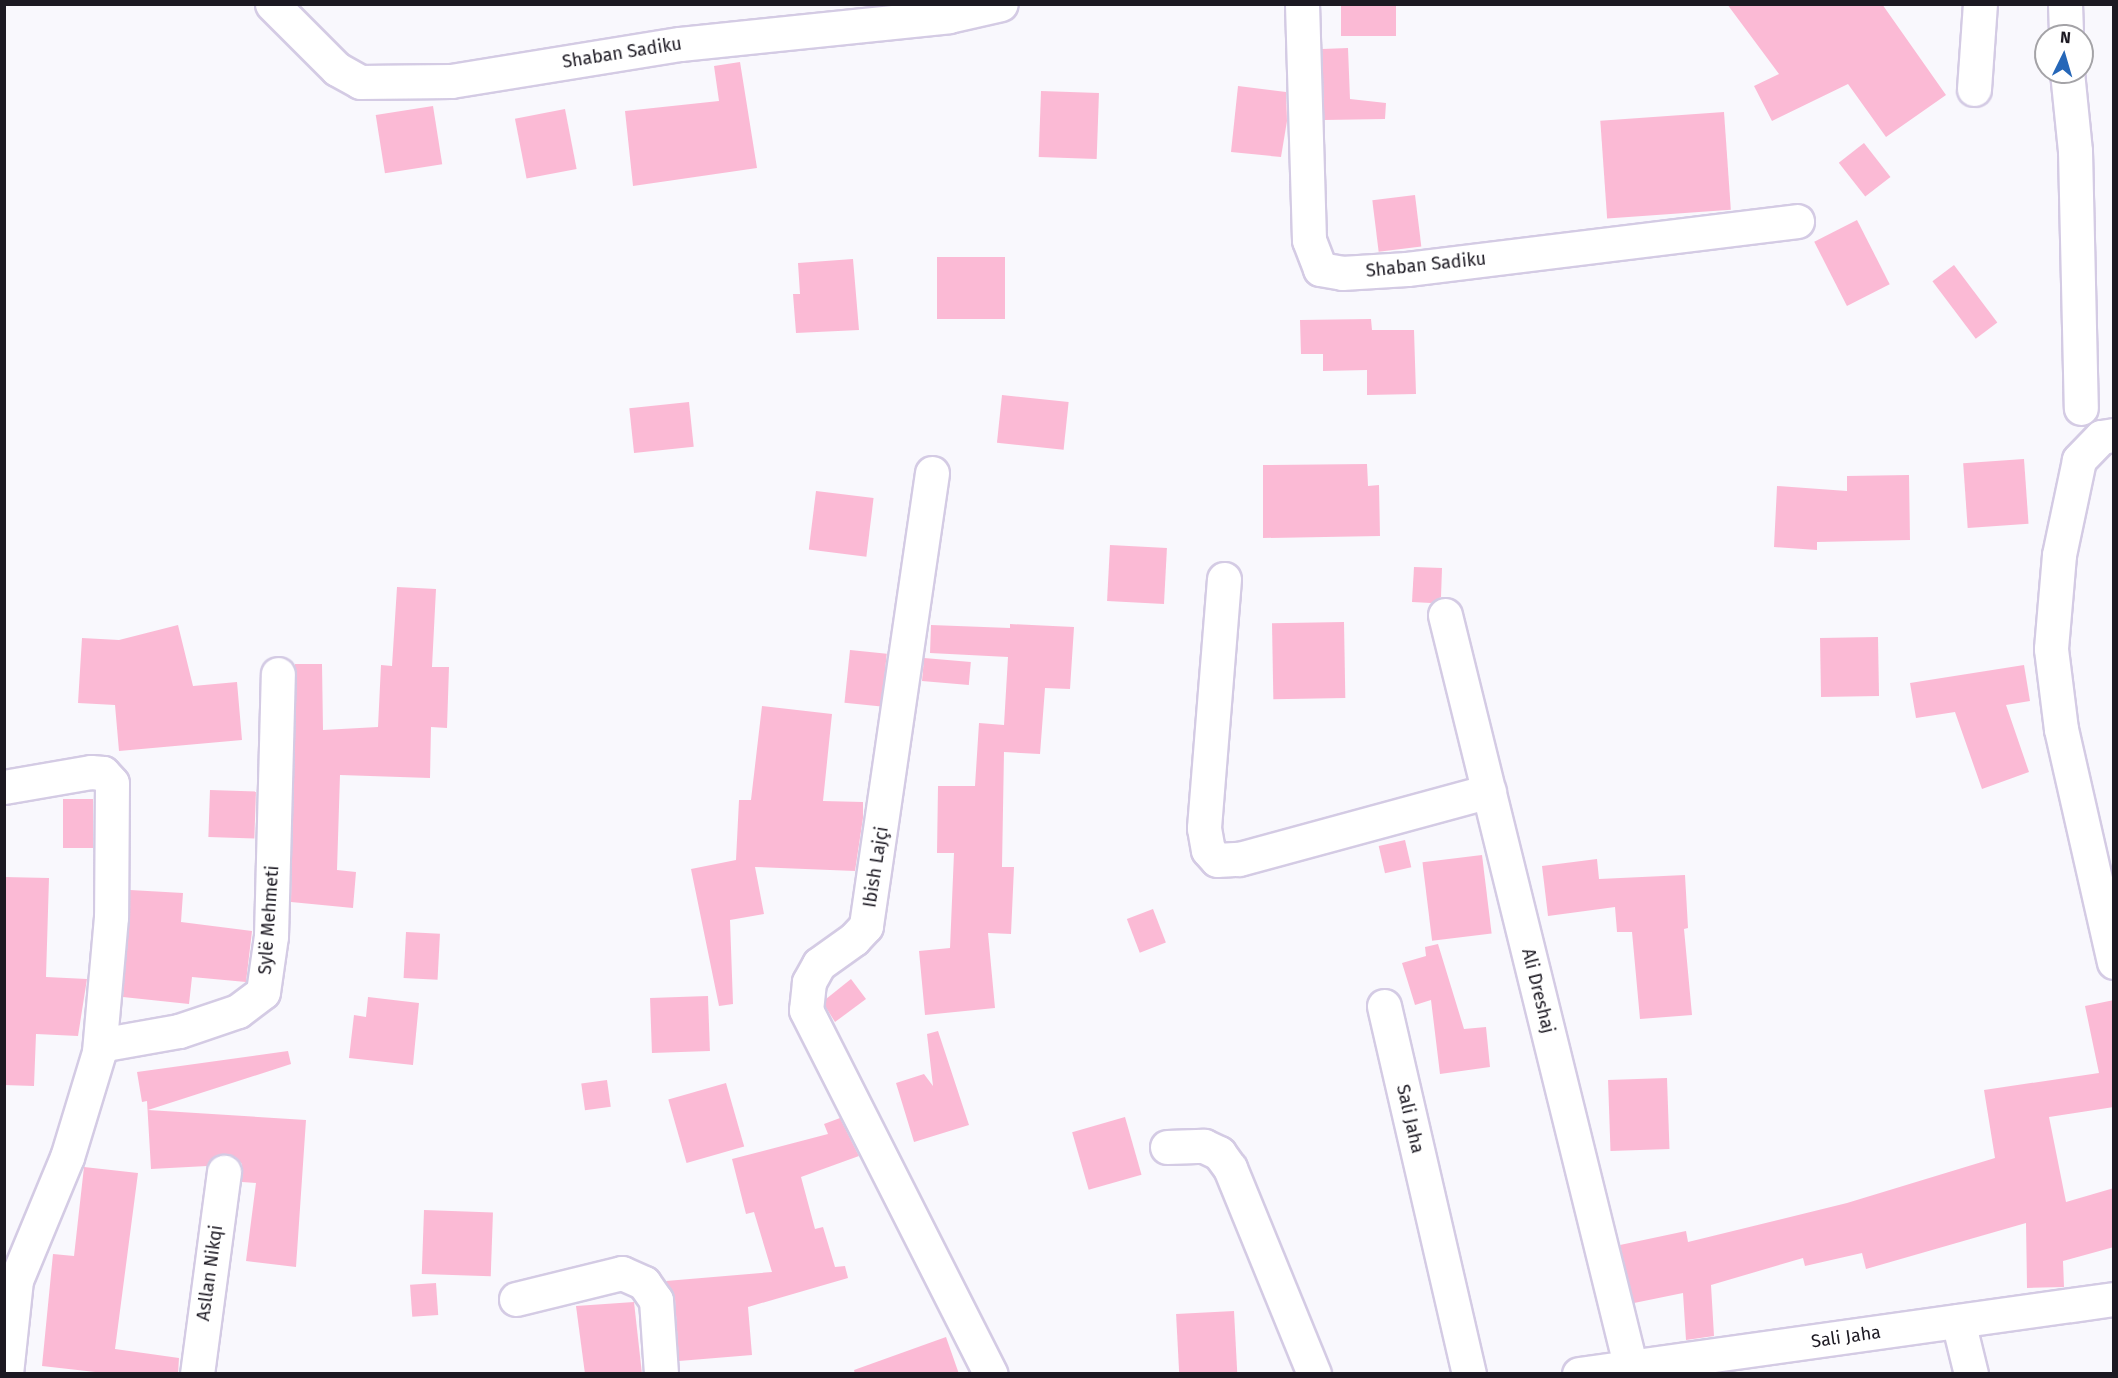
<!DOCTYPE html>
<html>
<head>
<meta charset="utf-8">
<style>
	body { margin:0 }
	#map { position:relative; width:2118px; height:1378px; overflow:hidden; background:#f9f8fd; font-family:"Fira Sans",sans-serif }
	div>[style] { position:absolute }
	.building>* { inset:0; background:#fbbad5; transform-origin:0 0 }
	.roads { filter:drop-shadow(2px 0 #d4cbe4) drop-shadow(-2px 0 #d4cbe4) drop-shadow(0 2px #d4cbe4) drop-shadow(0 -2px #d4cbe4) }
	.minor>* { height:33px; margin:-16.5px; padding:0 16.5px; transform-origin:16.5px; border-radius:16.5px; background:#fff }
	span { translate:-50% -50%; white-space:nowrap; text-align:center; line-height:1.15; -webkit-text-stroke:6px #fff; paint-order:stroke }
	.street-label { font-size:18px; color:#1c1922 }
	.frame { position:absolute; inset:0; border:6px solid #1c1922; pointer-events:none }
	.north { position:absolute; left:2034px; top:24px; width:60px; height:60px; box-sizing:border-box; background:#fff; border:2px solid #a4a3a7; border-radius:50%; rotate:5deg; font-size:16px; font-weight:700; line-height:24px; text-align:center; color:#1c1922 }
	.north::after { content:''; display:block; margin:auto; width:21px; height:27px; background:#2667b8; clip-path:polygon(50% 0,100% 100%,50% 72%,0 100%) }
</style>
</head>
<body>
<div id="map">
	<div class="building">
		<div style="left:1341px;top:4px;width:55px;height:32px"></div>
		<div style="clip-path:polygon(1727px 4px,1882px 4px,1946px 95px,1886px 137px,1848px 84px,1772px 121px,1754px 86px,1779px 74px)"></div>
		<div style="clip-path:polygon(1348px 48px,1350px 99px,1386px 103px,1385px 119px,1324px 120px,1322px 49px)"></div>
		<div style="clip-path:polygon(740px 62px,757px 168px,633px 186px,625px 111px,719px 101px,714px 66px)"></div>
		<div style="clip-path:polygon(1238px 86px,1286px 92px,1287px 121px,1281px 157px,1231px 152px)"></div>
		<div style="left:1041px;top:91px;width:58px;height:66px;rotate:2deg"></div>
		<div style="left:433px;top:106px;width:59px;height:58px;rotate:81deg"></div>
		<div style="left:565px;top:109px;width:61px;height:51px;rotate:79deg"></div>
		<div style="left:1724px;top:112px;width:98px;height:124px;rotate:86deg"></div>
		<div style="left:1864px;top:143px;width:43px;height:32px;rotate:52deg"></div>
		<div style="left:1415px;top:195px;width:52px;height:43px;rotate:83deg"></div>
		<div style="left:1857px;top:220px;width:72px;height:48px;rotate:63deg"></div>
		<div style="left:1005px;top:257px;width:62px;height:68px;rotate:90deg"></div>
		<div style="clip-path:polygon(853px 259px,859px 330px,796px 333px,793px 294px,800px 294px,798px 263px)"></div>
		<div style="left:1954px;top:265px;width:72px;height:27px;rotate:53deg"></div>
		<div style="clip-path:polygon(1371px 319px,1372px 330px,1414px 330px,1416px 394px,1367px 395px,1367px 370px,1323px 371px,1323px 354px,1301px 354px,1300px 320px)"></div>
		<div style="left:1002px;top:395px;width:67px;height:48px;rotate:6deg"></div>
		<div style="left:689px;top:402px;width:45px;height:60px;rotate:84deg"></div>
		<div style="left:2024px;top:459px;width:65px;height:61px;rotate:86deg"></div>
		<div style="clip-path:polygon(1367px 464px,1368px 486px,1379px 485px,1380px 536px,1263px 538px,1263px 465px)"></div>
		<div style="clip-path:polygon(1909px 475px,1910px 540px,1817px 542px,1817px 550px,1774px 547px,1777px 486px,1847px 491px,1847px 476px)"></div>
		<div style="left:816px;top:491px;width:58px;height:59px;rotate:7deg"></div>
		<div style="left:1110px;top:545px;width:57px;height:56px;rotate:3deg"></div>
		<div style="clip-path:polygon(1414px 567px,1442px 568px,1441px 597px,1431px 603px,1412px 602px)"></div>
		<div style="clip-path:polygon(397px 587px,436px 589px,432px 667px,449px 667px,447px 728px,431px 727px,430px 778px,340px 775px,337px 870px,356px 872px,353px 908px,291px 902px,295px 664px,322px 664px,323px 730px,378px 727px,381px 665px,392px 666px)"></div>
		<div style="left:1344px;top:622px;width:76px;height:72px;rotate:89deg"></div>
		<div style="clip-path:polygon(1010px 624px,1074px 627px,1070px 689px,1045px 688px,1040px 754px,1004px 752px,1002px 867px,1014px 867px,1011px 934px,988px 933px,995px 1008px,925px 1015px,919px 951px,950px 948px,954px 853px,937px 853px,938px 786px,975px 786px,979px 723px,1004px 725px,1008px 657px,930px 653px,931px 625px,1010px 628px)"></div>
		<div style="clip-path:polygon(178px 625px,193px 686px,237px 682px,242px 740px,119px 751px,115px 705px,78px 703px,82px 638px,119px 640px)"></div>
		<div style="left:1878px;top:637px;width:59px;height:58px;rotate:89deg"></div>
		<div style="left:850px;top:650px;width:37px;height:53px;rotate:6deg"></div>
		<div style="left:924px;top:658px;width:47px;height:23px;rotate:5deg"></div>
		<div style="clip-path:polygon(2024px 665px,2030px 701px,2006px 705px,2029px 772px,1982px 789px,1955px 712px,1916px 718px,1910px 683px)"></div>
		<div style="clip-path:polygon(762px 706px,832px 714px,823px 801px,863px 802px,863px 818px,855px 871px,755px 867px,764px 914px,730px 920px,733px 1004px,719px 1006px,691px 869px,736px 860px,739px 800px,751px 800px)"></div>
		<div style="left:210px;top:790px;width:46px;height:47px;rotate:2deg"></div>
		<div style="left:63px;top:799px;width:30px;height:49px"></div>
		<div style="left:1405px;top:840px;width:28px;height:27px;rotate:77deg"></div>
		<div style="left:1482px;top:855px;width:79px;height:60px;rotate:83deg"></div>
		<div style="clip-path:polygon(1597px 859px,1599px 879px,1685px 875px,1688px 928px,1684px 929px,1692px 1015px,1640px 1019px,1632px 932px,1617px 932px,1615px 907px,1548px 916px,1542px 866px)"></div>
		<div style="clip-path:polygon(4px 877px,49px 878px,46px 977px,87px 979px,78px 1036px,36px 1034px,34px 1086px,4px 1085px)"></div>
		<div style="clip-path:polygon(130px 890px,183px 893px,181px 922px,252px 931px,246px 982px,192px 977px,189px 1004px,123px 997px)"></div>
		<div style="left:1153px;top:909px;width:36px;height:28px;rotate:69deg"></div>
		<div style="left:406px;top:932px;width:34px;height:46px;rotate:3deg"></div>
		<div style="clip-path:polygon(1438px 944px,1464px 1029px,1486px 1027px,1490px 1067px,1440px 1074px,1431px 1000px,1415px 1005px,1402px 963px,1426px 956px,1425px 947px)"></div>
		<div style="clip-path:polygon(851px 979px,866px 999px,835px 1022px,825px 1006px,826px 999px)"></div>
		<div style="left:708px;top:996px;width:55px;height:58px;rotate:88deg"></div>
		<div style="clip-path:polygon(368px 997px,419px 1003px,413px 1065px,349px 1058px,354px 1015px,366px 1017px)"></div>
		<div style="clip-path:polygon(2114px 1000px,2114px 1107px,2049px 1117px,2066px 1202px,2114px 1188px,2114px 1247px,2063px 1261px,2064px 1287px,2027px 1288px,2026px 1223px,1866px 1269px,1862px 1253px,1805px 1266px,1803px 1258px,1711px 1285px,1714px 1336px,1686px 1340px,1683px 1293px,1634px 1303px,1620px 1245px,1686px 1231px,1688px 1242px,1847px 1203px,1995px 1158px,1984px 1090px,2099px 1073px,2085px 1006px)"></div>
		<div style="clip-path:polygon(938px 1031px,969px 1125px,914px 1142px,896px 1083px,924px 1074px,933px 1086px,927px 1034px)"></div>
		<div style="clip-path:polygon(288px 1051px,291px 1064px,148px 1110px,306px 1120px,296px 1267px,246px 1261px,256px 1183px,242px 1182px,242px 1164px,235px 1157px,217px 1155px,207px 1166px,151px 1169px,147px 1101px,142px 1102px,137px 1072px)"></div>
		<div style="left:1667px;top:1078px;width:71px;height:59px;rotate:88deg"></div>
		<div style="left:607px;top:1080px;width:27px;height:26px;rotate:82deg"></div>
		<div style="left:726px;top:1083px;width:66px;height:60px;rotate:74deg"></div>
		<div style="left:1125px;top:1117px;width:60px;height:55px;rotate:74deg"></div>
		<div style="clip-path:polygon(840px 1118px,859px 1156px,801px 1177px,815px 1229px,823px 1227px,835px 1267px,845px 1266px,848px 1278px,748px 1307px,752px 1355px,679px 1361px,675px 1299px,666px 1281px,772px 1272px,754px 1212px,746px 1214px,732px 1159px,828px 1134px,824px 1124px)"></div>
		<div style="clip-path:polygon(84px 1167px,138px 1173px,115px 1349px,179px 1358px,178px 1374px,113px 1374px,42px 1366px,53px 1254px,74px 1256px)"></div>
		<div style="left:424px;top:1210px;width:69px;height:64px;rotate:2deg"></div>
		<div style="left:436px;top:1283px;width:32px;height:26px;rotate:86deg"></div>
		<div style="clip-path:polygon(634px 1302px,642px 1374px,585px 1374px,576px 1306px)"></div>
		<div style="left:1234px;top:1311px;width:63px;height:58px;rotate:87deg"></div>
		<div style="clip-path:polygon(946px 1337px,959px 1374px,855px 1374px,854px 1370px)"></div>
	</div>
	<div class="roads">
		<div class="minor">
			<div style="left:272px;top:4px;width:92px;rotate:45deg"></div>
			<div style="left:337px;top:69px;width:26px;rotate:29deg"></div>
			<div style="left:360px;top:82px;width:91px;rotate:-0.6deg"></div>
			<div style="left:451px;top:81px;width:232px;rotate:-9.2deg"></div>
			<div style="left:680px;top:44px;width:270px;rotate:-5.9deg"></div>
			<div style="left:949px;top:16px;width:53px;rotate:-13deg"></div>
			<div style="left:1302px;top:4px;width:236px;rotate:88.3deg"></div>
			<div style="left:1309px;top:240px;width:31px;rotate:69deg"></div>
			<div style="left:1320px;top:269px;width:22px;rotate:10deg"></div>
			<div style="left:1342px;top:273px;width:65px;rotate:-3.5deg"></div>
			<div style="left:1407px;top:269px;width:393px;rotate:-7deg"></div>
			<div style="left:2065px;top:4px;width:32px;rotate:88deg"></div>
			<div style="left:2067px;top:72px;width:79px;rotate:84.2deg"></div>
			<div style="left:2075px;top:151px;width:257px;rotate:88.7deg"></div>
			<div style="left:1974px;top:89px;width:85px;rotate:-86deg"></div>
			<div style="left:2114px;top:435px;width:13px;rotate:171deg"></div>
			<div style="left:2101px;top:437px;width:32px;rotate:134deg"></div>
			<div style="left:2079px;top:460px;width:97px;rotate:101.9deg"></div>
			<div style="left:2059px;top:555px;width:94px;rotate:94.9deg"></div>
			<div style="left:2051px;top:649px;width:81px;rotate:82.9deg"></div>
			<div style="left:2061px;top:729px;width:239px;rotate:77.2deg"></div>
			<div style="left:932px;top:473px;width:458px;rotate:98.3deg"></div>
			<div style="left:866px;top:926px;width:18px;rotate:133deg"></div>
			<div style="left:854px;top:939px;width:43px;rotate:144.5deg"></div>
			<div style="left:819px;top:964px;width:21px;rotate:119deg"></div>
			<div style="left:809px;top:982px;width:28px;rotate:96deg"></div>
			<div style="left:806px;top:1010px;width:408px;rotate:63.1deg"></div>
			<div style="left:1224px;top:579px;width:250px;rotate:94.6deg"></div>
			<div style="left:1204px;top:828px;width:22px;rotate:80deg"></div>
			<div style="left:1208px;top:850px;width:13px;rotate:48deg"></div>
			<div style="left:1217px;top:860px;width:22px;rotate:-3deg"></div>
			<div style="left:1239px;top:859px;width:259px;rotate:-15.2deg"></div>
			<div style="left:1445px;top:615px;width:776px;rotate:76.13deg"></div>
			<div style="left:4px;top:787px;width:88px;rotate:-9.8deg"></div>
			<div style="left:91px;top:772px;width:12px;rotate:5deg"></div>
			<div style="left:103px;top:773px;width:13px;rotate:48deg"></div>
			<div style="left:112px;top:783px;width:134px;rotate:90.4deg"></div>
			<div style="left:111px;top:917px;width:136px;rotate:95.1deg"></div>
			<div style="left:99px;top:1052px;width:110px;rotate:106.9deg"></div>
			<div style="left:67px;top:1157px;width:133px;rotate:112.5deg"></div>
			<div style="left:16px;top:1280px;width:95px;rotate:96.1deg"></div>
			<div style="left:1384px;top:1006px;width:378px;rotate:77deg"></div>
			<div style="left:100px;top:1045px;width:80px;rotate:-10deg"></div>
			<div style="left:179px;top:1031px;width:62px;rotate:-18.7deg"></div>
			<div style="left:238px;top:1011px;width:31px;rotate:-37deg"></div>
			<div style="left:263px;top:992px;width:57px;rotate:-81.9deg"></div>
			<div style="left:271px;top:936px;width:262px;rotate:-88.5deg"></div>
			<div style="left:1167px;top:1147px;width:37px;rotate:-2deg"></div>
			<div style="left:1204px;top:1146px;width:17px;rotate:25deg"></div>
			<div style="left:1219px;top:1153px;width:19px;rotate:54deg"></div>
			<div style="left:1230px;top:1168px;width:222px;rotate:67.8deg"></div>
			<div style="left:516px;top:1299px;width:109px;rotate:-13.8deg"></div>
			<div style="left:622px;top:1273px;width:24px;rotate:24deg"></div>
			<div style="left:644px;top:1283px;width:21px;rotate:55deg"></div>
			<div style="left:656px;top:1300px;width:74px;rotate:86.1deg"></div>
			<div style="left:1958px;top:1321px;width:55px;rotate:76.2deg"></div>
			<div style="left:197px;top:1374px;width:204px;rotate:-82.4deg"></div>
			<div style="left:1579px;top:1374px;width:540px;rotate:-7.98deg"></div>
		</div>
	</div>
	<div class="street-label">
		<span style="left:622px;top:53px;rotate:-9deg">Shaban Sadiku</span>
		<span style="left:1426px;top:265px;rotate:-6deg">Shaban Sadiku</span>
		<span style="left:876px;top:867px;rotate:-81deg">Ibish Lajçi</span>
		<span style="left:269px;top:920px;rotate:-86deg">Sylë Mehmeti</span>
		<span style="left:1538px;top:991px;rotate:76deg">Ali Dreshaj</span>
		<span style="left:1410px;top:1119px;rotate:77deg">Sali Jaha</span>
		<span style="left:210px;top:1273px;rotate:-82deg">Asllan Nikqi</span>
		<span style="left:1846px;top:1337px;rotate:-8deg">Sali Jaha</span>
	</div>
	<div class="frame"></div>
	<div class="north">N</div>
</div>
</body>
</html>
